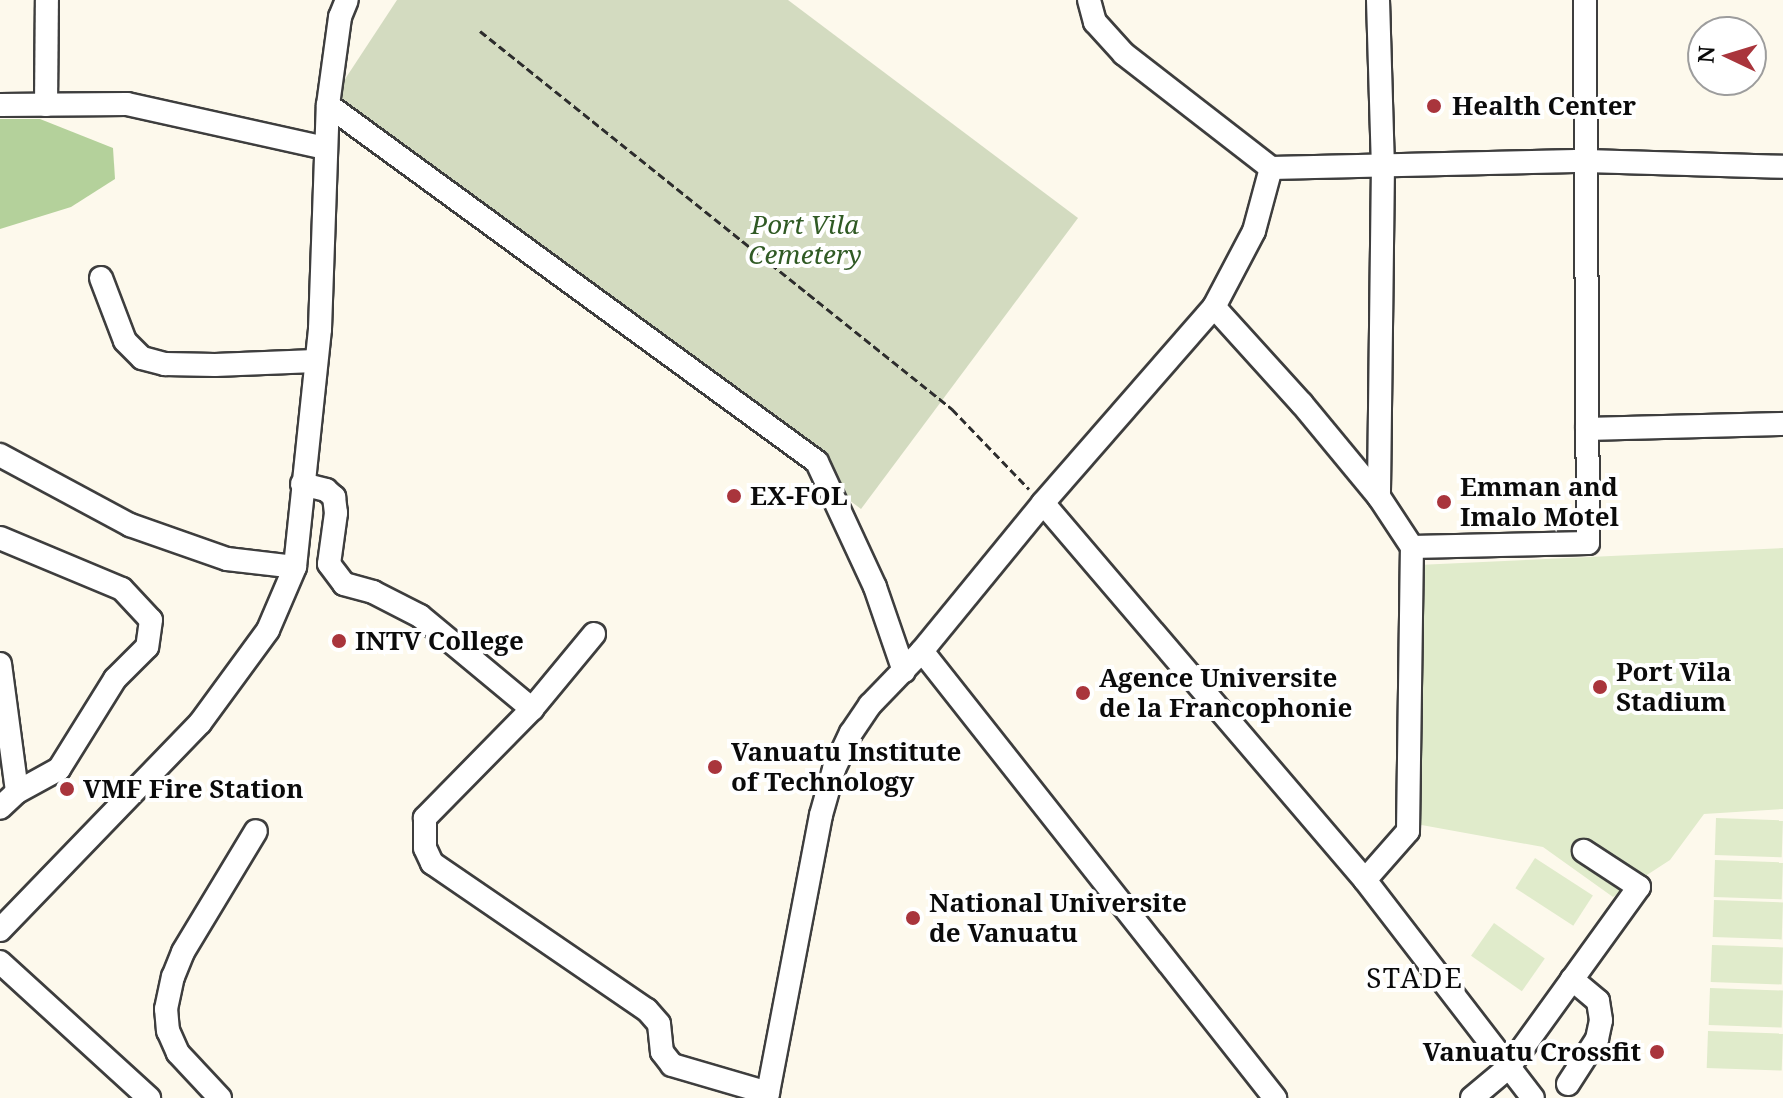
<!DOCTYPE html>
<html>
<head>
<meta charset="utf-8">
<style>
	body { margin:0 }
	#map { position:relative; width:1783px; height:1098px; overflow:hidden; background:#fdf9ec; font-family:"Noto Serif",serif }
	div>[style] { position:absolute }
	.forest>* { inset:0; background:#b4d19b }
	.cemetery>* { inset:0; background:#d3dbc0 }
	.pitch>* { inset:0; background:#e0ebcb; transform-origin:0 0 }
	.path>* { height:3px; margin-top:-1.5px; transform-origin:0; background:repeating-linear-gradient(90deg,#2d2d2d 0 8px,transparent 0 12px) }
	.roads { filter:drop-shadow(2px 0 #3e3e3e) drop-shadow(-2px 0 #3e3e3e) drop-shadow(0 2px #3e3e3e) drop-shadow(0 -2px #3e3e3e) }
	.minor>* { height:22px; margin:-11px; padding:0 11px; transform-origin:11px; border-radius:11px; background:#fff }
	.dots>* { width:22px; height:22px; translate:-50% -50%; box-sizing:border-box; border:4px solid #fff; border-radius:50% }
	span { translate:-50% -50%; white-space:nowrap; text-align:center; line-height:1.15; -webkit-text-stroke:8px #fff; paint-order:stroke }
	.poi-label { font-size:26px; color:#0b0b0b; font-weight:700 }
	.left { translate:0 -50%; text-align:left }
	.right { translate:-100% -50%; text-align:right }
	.park-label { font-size:26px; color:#305a24; font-style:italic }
	.neighbourhood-label { font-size:28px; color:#0b0b0b; letter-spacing:2px }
	.north { position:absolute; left:1687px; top:16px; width:80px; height:80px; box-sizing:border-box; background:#fff; border:2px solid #9d9d9d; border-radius:50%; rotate:274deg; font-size:22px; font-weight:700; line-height:32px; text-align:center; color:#0b0b0b }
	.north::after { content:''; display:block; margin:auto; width:28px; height:36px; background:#a9353c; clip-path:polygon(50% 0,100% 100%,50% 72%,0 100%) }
</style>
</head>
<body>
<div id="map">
	<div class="forest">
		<div style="clip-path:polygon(0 119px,40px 119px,113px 148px,115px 179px,71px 207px,0 229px)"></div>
	</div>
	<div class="cemetery">
		<div style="clip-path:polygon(397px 0,788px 0,1078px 218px,861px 509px,328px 105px)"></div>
	</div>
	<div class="pitch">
		<div style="clip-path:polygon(1783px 548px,1783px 809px,1704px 814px,1670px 860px,1613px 897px,1543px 847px,1416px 824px,1418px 565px)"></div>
		<div style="left:1716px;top:818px;width:67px;height:37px;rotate:2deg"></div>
		<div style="left:1535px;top:858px;width:69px;height:36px;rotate:33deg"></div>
		<div style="left:1715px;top:860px;width:68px;height:37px;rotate:2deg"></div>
		<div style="left:1714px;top:900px;width:69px;height:37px;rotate:2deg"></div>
		<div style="left:1494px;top:923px;width:62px;height:40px;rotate:35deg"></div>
		<div style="left:1712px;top:945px;width:71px;height:37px;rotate:2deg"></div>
		<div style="left:1710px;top:988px;width:73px;height:37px;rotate:2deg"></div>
		<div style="left:1708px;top:1031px;width:75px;height:37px;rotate:2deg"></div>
	</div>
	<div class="path">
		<div style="left:480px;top:31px;width:605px;rotate:38.69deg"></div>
		<div style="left:952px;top:409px;width:111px;rotate:46.1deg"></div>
	</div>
	<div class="roads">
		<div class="minor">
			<div style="left:1089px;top:0;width:23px;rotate:75deg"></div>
			<div style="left:1095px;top:22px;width:43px;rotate:47.8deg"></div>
			<div style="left:1124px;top:54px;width:186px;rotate:37.8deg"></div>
			<div style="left:1378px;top:0;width:164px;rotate:88.3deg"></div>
			<div style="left:1383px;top:164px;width:333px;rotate:90.7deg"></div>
			<div style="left:0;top:105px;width:127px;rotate:-0.5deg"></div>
			<div style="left:127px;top:104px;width:203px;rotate:12.5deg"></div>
			<div style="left:46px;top:105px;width:105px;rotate:-89.5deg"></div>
			<div style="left:328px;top:105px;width:605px;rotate:36.13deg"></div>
			<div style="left:817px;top:462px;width:138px;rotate:65.1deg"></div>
			<div style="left:875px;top:587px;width:89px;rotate:71deg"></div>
			<div style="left:101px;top:278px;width:67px;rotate:69.1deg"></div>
			<div style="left:125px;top:341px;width:24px;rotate:45deg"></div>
			<div style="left:142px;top:358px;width:24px;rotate:15deg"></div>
			<div style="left:165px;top:364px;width:50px;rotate:1.1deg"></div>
			<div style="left:215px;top:365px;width:100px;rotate:-2.3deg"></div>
			<div style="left:1587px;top:429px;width:196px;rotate:-1.5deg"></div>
			<div style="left:0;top:455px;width:148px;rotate:28.3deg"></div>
			<div style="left:130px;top:525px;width:103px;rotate:19.3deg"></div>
			<div style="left:227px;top:559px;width:68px;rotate:6.7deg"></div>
			<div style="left:302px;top:484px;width:25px;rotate:14deg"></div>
			<div style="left:326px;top:490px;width:11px;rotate:41deg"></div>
			<div style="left:334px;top:497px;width:16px;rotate:83deg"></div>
			<div style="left:336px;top:513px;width:51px;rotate:97.8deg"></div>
			<div style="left:329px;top:564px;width:25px;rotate:53deg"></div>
			<div style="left:344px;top:584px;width:30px;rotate:15deg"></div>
			<div style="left:373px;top:592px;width:53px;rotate:27.1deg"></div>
			<div style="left:420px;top:616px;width:146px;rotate:39.7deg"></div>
			<div style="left:1043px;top:503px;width:496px;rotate:49.5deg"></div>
			<div style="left:1365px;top:880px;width:275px;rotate:52.4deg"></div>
			<div style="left:0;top:538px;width:132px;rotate:22.7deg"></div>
			<div style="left:122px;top:589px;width:42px;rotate:46.9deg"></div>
			<div style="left:151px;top:620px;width:27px;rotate:98deg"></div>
			<div style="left:147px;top:647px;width:45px;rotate:135deg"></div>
			<div style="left:115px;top:679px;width:106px;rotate:121.9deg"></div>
			<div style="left:59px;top:769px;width:48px;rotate:151.3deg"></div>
			<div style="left:17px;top:792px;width:23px;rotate:137deg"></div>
			<div style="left:1412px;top:547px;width:176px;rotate:-1.3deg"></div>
			<div style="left:1588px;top:543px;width:543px;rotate:-90.32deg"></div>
			<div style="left:594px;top:634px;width:97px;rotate:129.6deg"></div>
			<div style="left:532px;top:709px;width:153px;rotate:134.5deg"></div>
			<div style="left:425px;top:818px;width:30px;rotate:90deg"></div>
			<div style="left:425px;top:848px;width:17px;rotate:65deg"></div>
			<div style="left:432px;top:863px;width:260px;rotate:34.4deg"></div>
			<div style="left:647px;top:1010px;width:18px;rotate:49deg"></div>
			<div style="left:659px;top:1024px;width:28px;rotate:84deg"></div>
			<div style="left:662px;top:1052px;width:16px;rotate:52deg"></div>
			<div style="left:672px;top:1065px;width:100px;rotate:16.3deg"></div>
			<div style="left:922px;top:651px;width:570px;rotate:51.7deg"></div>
			<div style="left:0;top:664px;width:129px;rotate:82.4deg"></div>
			<div style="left:1365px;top:880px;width:65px;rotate:-48.7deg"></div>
			<div style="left:1408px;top:831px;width:284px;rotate:-89.2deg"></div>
			<div style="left:1412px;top:547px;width:60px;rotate:-123.4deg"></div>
			<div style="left:1379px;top:497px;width:121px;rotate:-129.6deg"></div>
			<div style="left:1302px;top:404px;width:131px;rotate:-132.2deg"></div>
			<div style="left:1214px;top:307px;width:86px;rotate:-62.2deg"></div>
			<div style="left:1254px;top:231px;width:65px;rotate:-74.9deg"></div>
			<div style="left:1271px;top:168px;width:315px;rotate:-1.3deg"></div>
			<div style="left:1586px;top:161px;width:197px;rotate:1.7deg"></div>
			<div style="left:0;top:930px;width:288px;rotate:-46deg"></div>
			<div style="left:200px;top:723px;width:115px;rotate:-53.8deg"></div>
			<div style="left:268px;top:630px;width:69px;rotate:-66.8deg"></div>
			<div style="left:295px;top:567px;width:239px;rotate:-84deg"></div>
			<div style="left:320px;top:329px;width:224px;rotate:-88deg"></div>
			<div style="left:328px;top:105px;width:89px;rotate:-82.2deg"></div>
			<div style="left:340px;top:17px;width:18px;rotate:-68deg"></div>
			<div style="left:0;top:962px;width:202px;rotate:42.4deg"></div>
			<div style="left:1568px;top:1084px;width:54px;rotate:-57.2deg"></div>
			<div style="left:1597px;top:1039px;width:19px;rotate:-78deg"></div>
			<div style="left:1601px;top:1020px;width:19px;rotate:-99deg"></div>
			<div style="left:1598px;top:1001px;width:34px;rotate:-140deg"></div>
			<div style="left:220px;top:1098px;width:62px;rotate:-133deg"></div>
			<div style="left:178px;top:1053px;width:24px;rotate:-114deg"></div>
			<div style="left:168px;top:1031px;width:22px;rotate:-95deg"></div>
			<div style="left:166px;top:1009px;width:33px;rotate:-78deg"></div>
			<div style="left:173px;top:977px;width:27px;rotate:-68deg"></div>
			<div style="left:183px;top:952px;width:141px;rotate:-58.9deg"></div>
			<div style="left:767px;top:1098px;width:288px;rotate:-79.2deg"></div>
			<div style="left:821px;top:815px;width:48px;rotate:-74.2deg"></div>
			<div style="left:834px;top:769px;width:40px;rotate:-65deg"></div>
			<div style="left:851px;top:733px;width:34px;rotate:-56deg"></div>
			<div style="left:870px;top:705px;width:75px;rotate:-46.1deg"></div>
			<div style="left:922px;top:651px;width:191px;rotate:-50.7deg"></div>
			<div style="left:1043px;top:503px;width:260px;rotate:-48.9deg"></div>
			<div style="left:1472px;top:1098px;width:48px;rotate:-40deg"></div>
			<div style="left:1509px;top:1067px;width:222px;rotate:-54.2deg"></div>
			<div style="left:1639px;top:887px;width:66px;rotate:-146.8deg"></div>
		</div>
	</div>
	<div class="dots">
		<div style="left:1434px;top:106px;background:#a9353c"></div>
		<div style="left:734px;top:496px;background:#a9353c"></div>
		<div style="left:1444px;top:502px;background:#a9353c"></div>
		<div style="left:339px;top:641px;background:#a9353c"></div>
		<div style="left:1600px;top:687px;background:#a9353c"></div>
		<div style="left:1083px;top:693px;background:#a9353c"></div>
		<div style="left:715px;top:767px;background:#a9353c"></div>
		<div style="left:67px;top:789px;background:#a9353c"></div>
		<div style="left:913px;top:918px;background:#a9353c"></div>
		<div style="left:1657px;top:1052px;background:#a9353c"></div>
	</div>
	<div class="poi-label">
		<span class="left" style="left:1452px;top:106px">Health Center</span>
		<span class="left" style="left:1460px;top:502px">Emman and<br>Imalo Motel</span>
		<span class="left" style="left:750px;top:496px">EX-FOL</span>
		<span class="left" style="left:355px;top:641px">INTV College</span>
		<span class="left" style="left:1616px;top:687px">Port Vila<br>Stadium</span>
		<span class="left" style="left:1099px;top:693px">Agence Universite<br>de la Francophonie</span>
		<span class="left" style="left:731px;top:767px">Vanuatu Institute<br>of Technology</span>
		<span class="left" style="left:83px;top:789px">VMF Fire Station</span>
		<span class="left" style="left:929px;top:918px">National Universite<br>de Vanuatu</span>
		<span class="right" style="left:1641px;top:1052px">Vanuatu Crossfit</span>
	</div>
	<div class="park-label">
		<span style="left:805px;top:240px">Port Vila<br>Cemetery</span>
	</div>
	<div class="neighbourhood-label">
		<span style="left:1415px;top:977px">STADE</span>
	</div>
	<div class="north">N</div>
</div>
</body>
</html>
